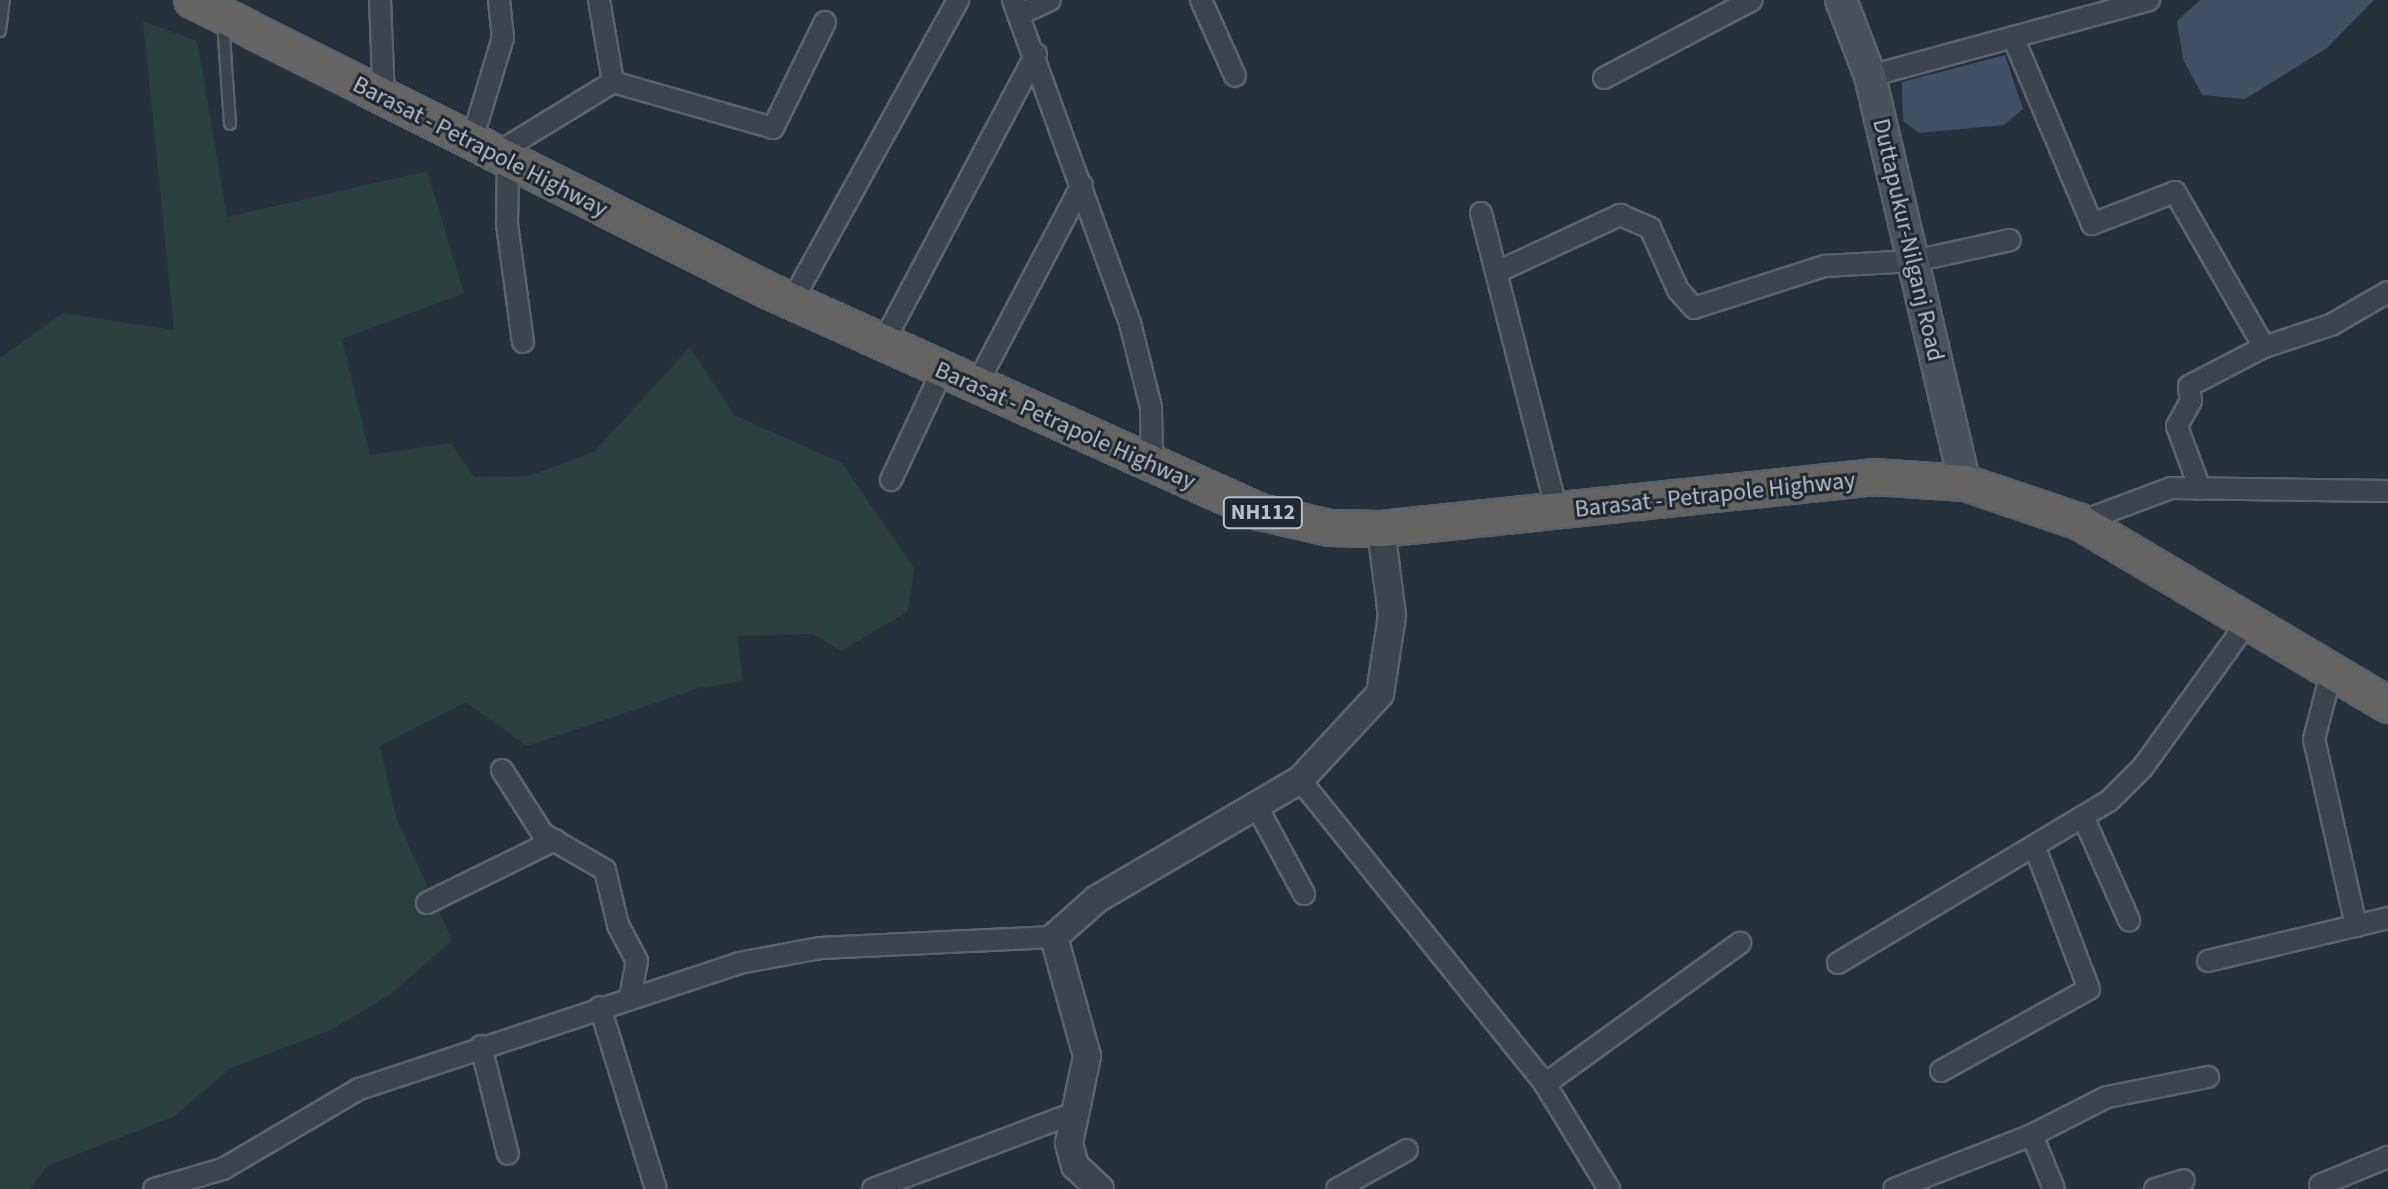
<!DOCTYPE html>
<html>
<head>
<meta charset="utf-8">
<style>
	body { margin:0 }
	#map { position:relative; width:2388px; height:1189px; overflow:hidden; background:#27313c; font-family:"Source Sans 3",sans-serif }
	div>[style] { position:absolute }
	.green>* { inset:0; background:#2c3f3f }
	.water>* { inset:0; background:#405062 }
	.roads { filter:drop-shadow(2px 0 #59616a) drop-shadow(-2px 0 #59616a) drop-shadow(0 2px #59616a) drop-shadow(0 -2px #59616a) }
	.service>* { height:10px; margin:-5px; padding:0 5px; transform-origin:5px; border-radius:5px; background:#3b434c }
	.minor>* { height:20px; margin:-10px; padding:0 10px; transform-origin:10px; border-radius:10px; background:#3b434c }
	.tertiary>* { height:26px; margin:-13px; padding:0 13px; transform-origin:13px; border-radius:13px; background:#3b434c }
	.secondary>* { height:30px; margin:-15px; padding:0 15px; transform-origin:15px; border-radius:15px; background:#4a525e }
	.trunk>* { height:34px; margin:-17px; padding:0 17px; transform-origin:17px; border-radius:17px; background:#656462 }
	span { translate:-50% -50%; white-space:nowrap; text-align:center; line-height:1.15; -webkit-text-stroke:6px #202831; paint-order:stroke }
	.shield-label span { padding:2px 6px; background:#202831; border:2px solid; border-radius:6px; -webkit-text-stroke-width:0 }
	.shield-label { font-size:22px; color:#b7bec7; font-weight:700 }
	.street-label { font-size:24px; color:#b7bec7 }
</style>
</head>
<body>
<div id="map">
	<div class="green">
		<div style="clip-path:polygon(143px 21px,197px 41px,227px 217px,427px 171px,464px 293px,342px 339px,370px 455px,451px 443px,474px 477px,529px 476px,594px 452px,690px 347px,734px 415px,842px 463px,914px 568px,908px 611px,841px 651px,813px 634px,737px 636px,743px 681px,699px 688px,527px 746px,466px 702px,380px 746px,397px 820px,452px 940px,391px 994px,331px 1030px,231px 1068px,173px 1117px,47px 1166px,30px 1189px,0 1189px,0 358px,63px 313px,174px 330px)"></div>
	</div>
	<div class="water">
		<div style="clip-path:polygon(2200px 0,2374px 0,2327px 48px,2245px 99px,2202px 95px,2183px 59px,2177px 21px)"></div>
		<div style="clip-path:polygon(2005px 55px,2023px 109px,2004px 125px,1919px 133px,1903px 121px,1902px 82px)"></div>
	</div>
	<div class="roads">
		<div class="service">
			<div style="left:223px;top:21px;width:103px;rotate:86.1deg"></div>
			<div style="left:0;top:31px;width:31px;rotate:-83deg"></div>
		</div>
		<div class="minor">
			<div style="left:380px;top:0;width:99px;rotate:87.7deg"></div>
			<div style="left:599px;top:0;width:83px;rotate:80.3deg"></div>
			<div style="left:1013px;top:0;width:344px;rotate:70.1deg"></div>
			<div style="left:1130px;top:323px;width:87px;rotate:76deg"></div>
			<div style="left:1151px;top:407px;width:59px;rotate:89deg"></div>
			<div style="left:1201px;top:0;width:83px;rotate:65.9deg"></div>
			<div style="left:1018px;top:15px;width:35px;rotate:-25deg"></div>
			<div style="left:2013px;top:37px;width:203px;rotate:67.1deg"></div>
			<div style="left:2092px;top:224px;width:89px;rotate:-21.1deg"></div>
			<div style="left:2175px;top:192px;width:179px;rotate:60.1deg"></div>
			<div style="left:2264px;top:347px;width:71px;rotate:-18.2deg"></div>
			<div style="left:2331px;top:325px;width:66px;rotate:-30.1deg"></div>
			<div style="left:1870px;top:76px;width:289px;rotate:-15.2deg"></div>
			<div style="left:1604px;top:78px;width:167px;rotate:-27.8deg"></div>
			<div style="left:471px;top:143px;width:110px;rotate:-73.1deg"></div>
			<div style="left:503px;top:38px;width:38px;rotate:-96deg"></div>
			<div style="left:494px;top:155px;width:140px;rotate:-31.5deg"></div>
			<div style="left:613px;top:82px;width:166px;rotate:16deg"></div>
			<div style="left:773px;top:128px;width:118px;rotate:-63.9deg"></div>
			<div style="left:508px;top:162px;width:62px;rotate:90.9deg"></div>
			<div style="left:507px;top:224px;width:119px;rotate:82.3deg"></div>
			<div style="left:1481px;top:213px;width:309px;rotate:75.7deg"></div>
			<div style="left:1497px;top:272px;width:136px;rotate:-24.9deg"></div>
			<div style="left:1620px;top:215px;width:33px;rotate:23deg"></div>
			<div style="left:1650px;top:228px;width:68px;rotate:65.7deg"></div>
			<div style="left:1678px;top:290px;width:24px;rotate:48deg"></div>
			<div style="left:1694px;top:308px;width:137px;rotate:-17.9deg"></div>
			<div style="left:1824px;top:266px;width:90px;rotate:-3.2deg"></div>
			<div style="left:1914px;top:261px;width:98px;rotate:-12.3deg"></div>
			<div style="left:792px;top:301px;width:344px;rotate:-61.1deg"></div>
			<div style="left:883px;top:343px;width:327px;rotate:-62.1deg"></div>
			<div style="left:976px;top:386px;width:227px;rotate:-62.2deg"></div>
			<div style="left:891px;top:480px;width:120px;rotate:-64.9deg"></div>
			<div style="left:2200px;top:489px;width:67px;rotate:-110.1deg"></div>
			<div style="left:2177px;top:426px;width:29px;rotate:-61deg"></div>
			<div style="left:2191px;top:401px;width:15px;rotate:-98deg"></div>
			<div style="left:2189px;top:386px;width:85px;rotate:-27.5deg"></div>
			<div style="left:2080px;top:522px;width:97px;rotate:-20.5deg"></div>
			<div style="left:2171px;top:488px;width:217px;rotate:0.8deg"></div>
			<div style="left:2332px;top:670px;width:71px;rotate:104.6deg"></div>
			<div style="left:2314px;top:739px;width:192px;rotate:77.3deg"></div>
			<div style="left:502px;top:770px;width:76px;rotate:57.4deg"></div>
			<div style="left:543px;top:834px;width:72px;rotate:30.1deg"></div>
			<div style="left:605px;top:870px;width:57px;rotate:76.7deg"></div>
			<div style="left:618px;top:925px;width:41px;rotate:62.2deg"></div>
			<div style="left:637px;top:961px;width:38px;rotate:101deg"></div>
			<div style="left:1300px;top:780px;width:390px;rotate:51.1deg"></div>
			<div style="left:1545px;top:1084px;width:123px;rotate:58.6deg"></div>
			<div style="left:1257px;top:807px;width:99px;rotate:61.6deg"></div>
			<div style="left:2084px;top:819px;width:111px;rotate:66deg"></div>
			<div style="left:427px;top:903px;width:143px;rotate:-26.2deg"></div>
			<div style="left:2208px;top:961px;width:185px;rotate:-13.4deg"></div>
			<div style="left:1838px;top:963px;width:316px;rotate:-30.9deg"></div>
			<div style="left:2109px;top:801px;width:48px;rotate:-45deg"></div>
			<div style="left:2143px;top:767px;width:181px;rotate:-54.2deg"></div>
			<div style="left:600px;top:1007px;width:190px;rotate:72.9deg"></div>
			<div style="left:481px;top:1046px;width:111px;rotate:76deg"></div>
			<div style="left:1941px;top:1071px;width:169px;rotate:-29deg"></div>
			<div style="left:2089px;top:989px;width:149px;rotate:-110.9deg"></div>
			<div style="left:1545px;top:1084px;width:241px;rotate:-35.9deg"></div>
			<div style="left:2032px;top:1135px;width:84px;rotate:-26.9deg"></div>
			<div style="left:2107px;top:1097px;width:103px;rotate:-11.2deg"></div>
			<div style="left:2320px;top:1185px;width:74px;rotate:-22.4deg"></div>
			<div style="left:154px;top:1189px;width:72px;rotate:-16.2deg"></div>
			<div style="left:223px;top:1169px;width:158px;rotate:-30.5deg"></div>
			<div style="left:359px;top:1089px;width:400px;rotate:-18.3deg"></div>
			<div style="left:739px;top:963px;width:82px;rotate:-10.5deg"></div>
			<div style="left:820px;top:948px;width:234px;rotate:-2.7deg"></div>
			<div style="left:873px;top:1189px;width:212px;rotate:-20.7deg"></div>
			<div style="left:1337px;top:1189px;width:80px;rotate:-29.1deg"></div>
			<div style="left:1894px;top:1189px;width:148px;rotate:-21.4deg"></div>
			<div style="left:2032px;top:1135px;width:58px;rotate:67.8deg"></div>
			<div style="left:2155px;top:1189px;width:30px;rotate:-17deg"></div>
		</div>
		<div class="tertiary">
			<div style="left:1100px;top:1189px;width:34px;rotate:-137deg"></div>
			<div style="left:1075px;top:1166px;width:24px;rotate:-105deg"></div>
			<div style="left:1069px;top:1143px;width:89px;rotate:-78.3deg"></div>
			<div style="left:1087px;top:1056px;width:123px;rotate:-105.5deg"></div>
			<div style="left:1054px;top:937px;width:57px;rotate:-41.5deg"></div>
			<div style="left:1097px;top:899px;width:235px;rotate:-30.4deg"></div>
			<div style="left:1300px;top:780px;width:117px;rotate:-47.1deg"></div>
			<div style="left:1380px;top:694px;width:79px;rotate:-81.3deg"></div>
			<div style="left:1392px;top:616px;width:88px;rotate:-97.2deg"></div>
		</div>
		<div class="secondary">
			<div style="left:1841px;top:0;width:81px;rotate:69.1deg"></div>
			<div style="left:1870px;top:76px;width:418px;rotate:76.9deg"></div>
		</div>
		<div class="trunk">
			<div style="left:192px;top:0;width:644px;rotate:26.76deg"></div>
			<div style="left:767px;top:290px;width:541px;rotate:24.24deg"></div>
			<div style="left:1260px;top:512px;width:72px;rotate:12.9deg"></div>
			<div style="left:1330px;top:528px;width:51px;rotate:1.1deg"></div>
			<div style="left:1381px;top:529px;width:495px;rotate:-6deg"></div>
			<div style="left:1873px;top:477px;width:92px;rotate:3.7deg"></div>
			<div style="left:1965px;top:483px;width:121px;rotate:18.7deg"></div>
			<div style="left:2080px;top:522px;width:358px;rotate:30.7deg"></div>
		</div>
	</div>
	<div class="shield-label">
		<span style="left:1263px;top:513px">NH112</span>
	</div>
	<div class="street-label">
		<span style="left:480px;top:147px;rotate:27deg">Barasat - Petrapole Highway</span>
		<span style="left:1908px;top:240px;rotate:77deg">Duttapukur-Nilganj Road</span>
		<span style="left:1065px;top:426px;rotate:24deg">Barasat - Petrapole Highway</span>
		<span style="left:1715px;top:495px;rotate:-6deg">Barasat - Petrapole Highway</span>
	</div>
</div>
</body>
</html>
